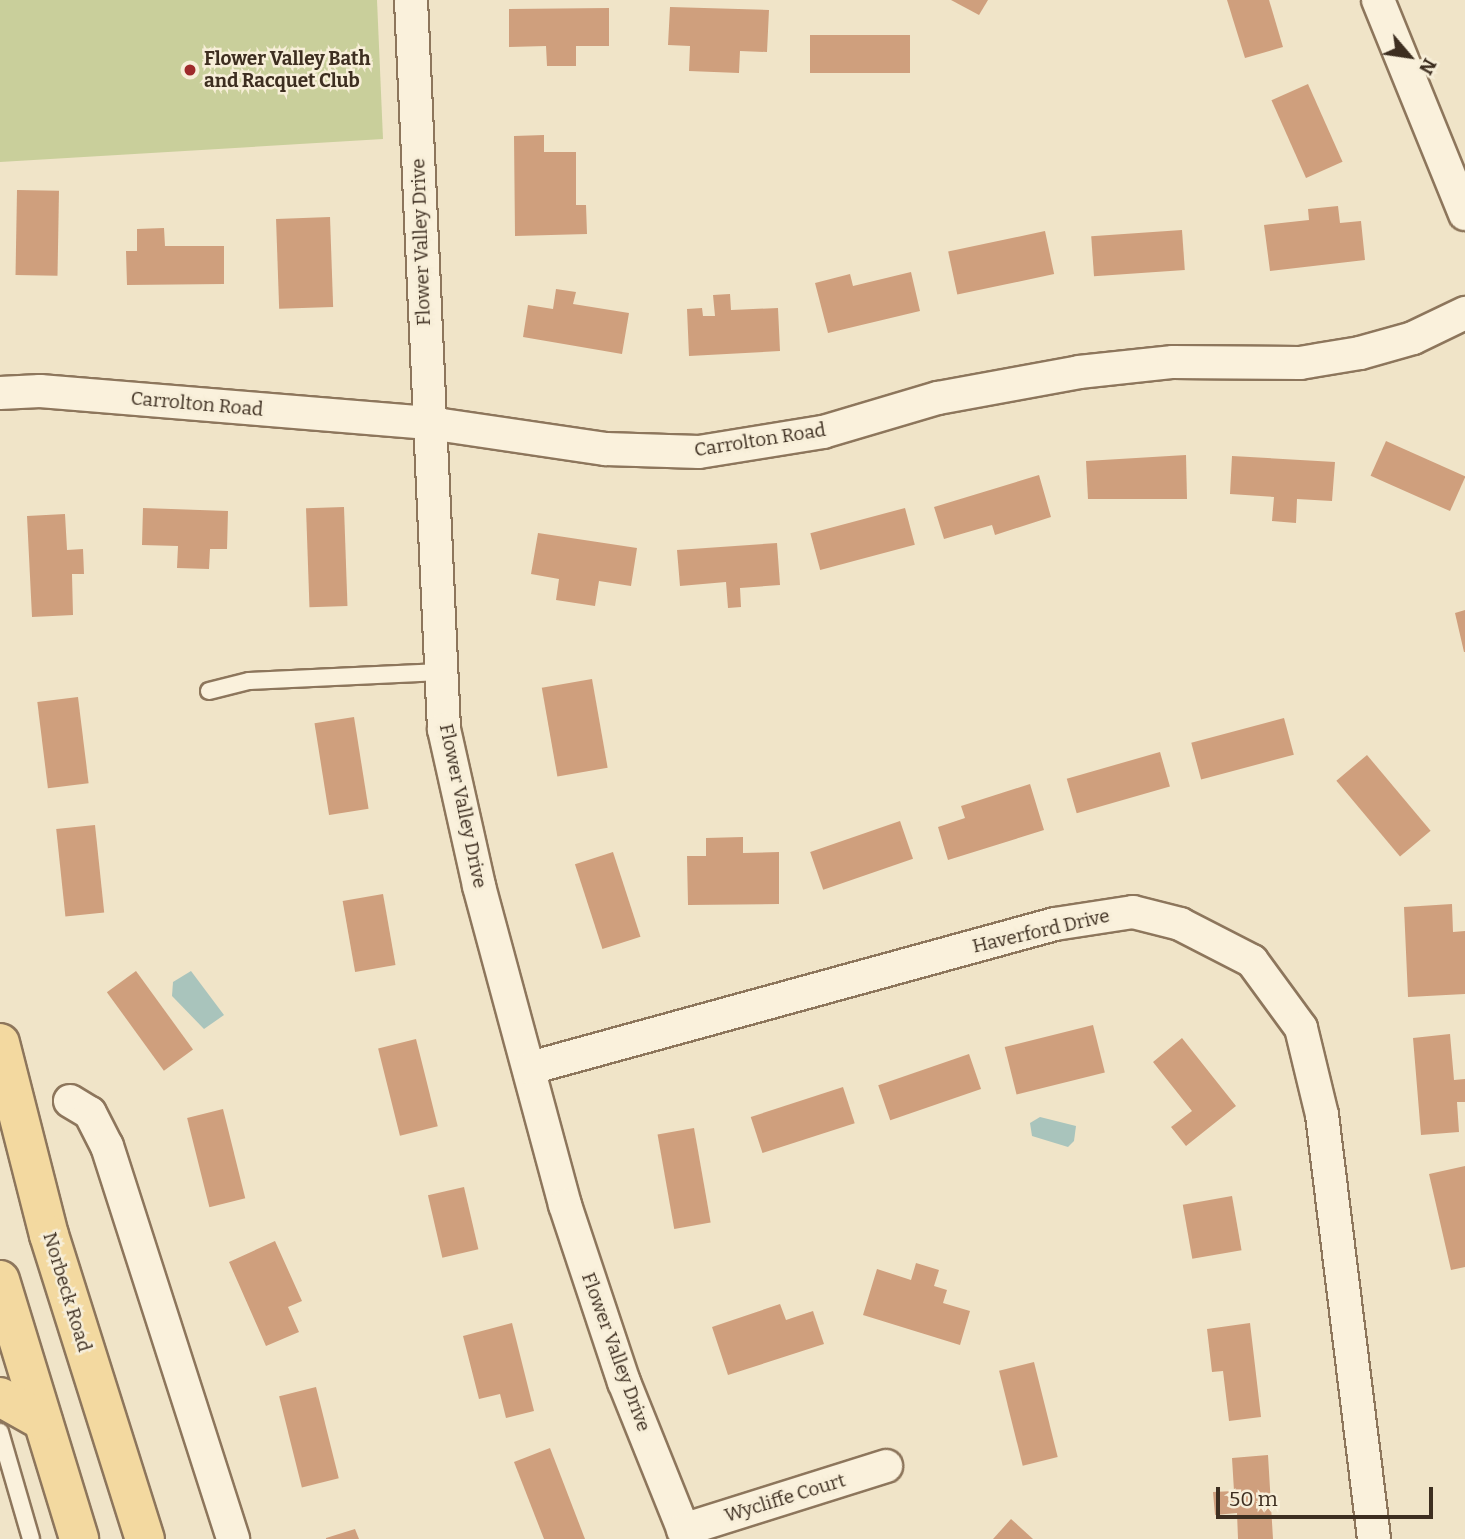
<!DOCTYPE html>
<html>
<head>
<meta charset="utf-8">
<style>
	body { margin:0 }
	#map { position:relative; width:1465px; height:1539px; overflow:hidden; background:#f0e4c8; font-family:Bitter,serif }
	div>[style] { position:absolute }
	.green>* { inset:0; background:#c9cf9b }
	.water>* { inset:0; background:#a9c4bc }
	.building>* { inset:0; background:#cf9f7d; transform-origin:0 0 }
	.roads { filter:drop-shadow(2px 0 #8d765c) drop-shadow(-2px 0 #8d765c) drop-shadow(0 2px #8d765c) drop-shadow(0 -2px #8d765c) }
	.service>* { height:16px; margin:-8px; padding:0 8px; transform-origin:8px; border-radius:8px; background:#faf1dc }
	.minor>* { height:32px; margin:-16px; padding:0 16px; transform-origin:16px; border-radius:16px; background:#faf1dc }
	.primary>* { height:38px; margin:-19px; padding:0 19px; transform-origin:19px; border-radius:19px; background:#f3d9a0 }
	.dots>* { width:19px; height:19px; translate:-50% -50%; box-sizing:border-box; border:4px solid #f7eed8; border-radius:50% }
	span { translate:-50% -50%; white-space:nowrap; text-align:center; line-height:1.15; -webkit-text-stroke:5px #f7eed8; paint-order:stroke }
	.poi-label { font-size:19px; color:#3d2e20; font-weight:700 }
	.left { translate:0 -50%; text-align:left }
	.street-label { font-size:19px; color:#3d2e20 }
	.north { position:absolute; left:1374px; top:21px; width:70px; height:70px; -webkit-text-stroke:5px #f7eed8; paint-order:stroke; rotate:119deg; font-size:19px; font-weight:700; line-height:28px; text-align:center; color:#3d2e20 }
	.north::after { content:''; display:block; margin:auto; width:24px; height:32px; background:#3d2e20; clip-path:polygon(50% 0,100% 100%,50% 72%,0 100%) }
	.scale { position:absolute; left:1216px; top:1487px; width:217px; height:32px; box-sizing:border-box; border:4px solid #3d2e20; border-top:0; padding-left:9px; font-size:21px; line-height:24px; white-space:nowrap; color:#3d2e20; -webkit-text-stroke:5px #f7eed8; paint-order:stroke }
</style>
</head>
<body>
<div id="map">
	<div class="green">
		<div style="clip-path:polygon(0 0,377px 0,383px 139px,0 162px)"></div>
	</div>
	<div class="water">
		<div style="clip-path:polygon(191px 971px,224px 1015px,204px 1029px,172px 996px,173px 982px)"></div>
		<div style="clip-path:polygon(1040px 1117px,1076px 1126px,1074px 1141px,1068px 1147px,1032px 1136px,1030px 1123px)"></div>
	</div>
	<div class="building">
		<div style="clip-path:polygon(951px 0,988px 0,979px 15px)"></div>
		<div style="clip-path:polygon(1227px 0,1269px 0,1283px 47px,1245px 58px)"></div>
		<div style="clip-path:polygon(670px 7px,769px 10px,767px 52px,740px 51px,739px 73px,689px 71px,690px 46px,668px 45px)"></div>
		<div style="clip-path:polygon(609px 8px,609px 46px,576px 46px,576px 66px,547px 66px,546px 46px,509px 47px,509px 9px)"></div>
		<div style="left:910px;top:35px;width:38px;height:100px;rotate:90deg"></div>
		<div style="left:1308px;top:84px;width:85px;height:40px;rotate:66deg"></div>
		<div style="clip-path:polygon(544px 135px,544px 152px,576px 152px,576px 205px,586px 205px,587px 234px,515px 236px,514px 136px)"></div>
		<div style="left:17px;top:190px;width:42px;height:85px;rotate:1deg"></div>
		<div style="clip-path:polygon(1338px 206px,1340px 223px,1361px 221px,1365px 260px,1270px 271px,1264px 225px,1309px 220px,1308px 209px)"></div>
		<div style="left:330px;top:217px;width:90px;height:54px;rotate:88deg"></div>
		<div style="clip-path:polygon(164px 228px,165px 246px,224px 246px,224px 284px,127px 285px,126px 251px,137px 251px,137px 229px)"></div>
		<div style="left:1182px;top:230px;width:40px;height:91px;rotate:86deg"></div>
		<div style="left:1045px;top:231px;width:44px;height:99px;rotate:78deg"></div>
		<div style="clip-path:polygon(911px 272px,920px 311px,828px 333px,815px 283px,850px 274px,853px 286px)"></div>
		<div style="clip-path:polygon(556px 289px,576px 292px,573px 304px,629px 313px,622px 354px,523px 337px,528px 305px,553px 309px)"></div>
		<div style="clip-path:polygon(730px 294px,731px 310px,778px 308px,780px 351px,689px 356px,687px 309px,702px 308px,703px 316px,715px 316px,713px 295px)"></div>
		<div style="left:1386px;top:441px;width:87px;height:38px;rotate:24deg"></div>
		<div style="clip-path:polygon(1186px 455px,1187px 499px,1088px 499px,1086px 461px)"></div>
		<div style="clip-path:polygon(1232px 456px,1335px 462px,1332px 501px,1297px 499px,1296px 523px,1272px 521px,1274px 497px,1230px 494px)"></div>
		<div style="clip-path:polygon(1039px 475px,1051px 517px,995px 535px,992px 525px,944px 539px,934px 507px)"></div>
		<div style="left:344px;top:507px;width:99px;height:38px;rotate:88deg"></div>
		<div style="clip-path:polygon(143px 508px,228px 511px,227px 549px,210px 549px,209px 569px,177px 568px,178px 546px,142px 545px)"></div>
		<div style="left:905px;top:508px;width:38px;height:98px;rotate:75deg"></div>
		<div style="clip-path:polygon(65px 514px,67px 550px,83px 549px,84px 574px,72px 574px,73px 615px,32px 617px,27px 516px)"></div>
		<div style="clip-path:polygon(538px 533px,637px 548px,631px 586px,599px 581px,595px 606px,556px 600px,559px 579px,531px 574px)"></div>
		<div style="clip-path:polygon(777px 543px,780px 585px,740px 588px,741px 607px,728px 608px,726px 582px,680px 586px,677px 550px)"></div>
		<div style="clip-path:polygon(1465px 610px,1465px 652px,1464px 652px,1455px 613px)"></div>
		<div style="left:592px;top:679px;width:90px;height:51px;rotate:80deg"></div>
		<div style="left:78px;top:697px;width:87px;height:41px;rotate:83deg"></div>
		<div style="left:354px;top:717px;width:93px;height:40px;rotate:81deg"></div>
		<div style="left:1284px;top:718px;width:38px;height:96px;rotate:75deg"></div>
		<div style="left:1160px;top:752px;width:36px;height:97px;rotate:74deg"></div>
		<div style="left:1367px;top:755px;width:99px;height:40px;rotate:50deg"></div>
		<div style="clip-path:polygon(1030px 784px,1044px 830px,948px 860px,938px 827px,965px 818px,961px 806px)"></div>
		<div style="left:900px;top:821px;width:40px;height:95px;rotate:71deg"></div>
		<div style="left:95px;top:825px;width:88px;height:39px;rotate:84deg"></div>
		<div style="clip-path:polygon(743px 837px,743px 853px,779px 852px,779px 904px,688px 905px,687px 856px,706px 856px,706px 838px)"></div>
		<div style="left:613px;top:852px;width:89px;height:40px;rotate:72deg"></div>
		<div style="left:383px;top:894px;width:72px;height:41px;rotate:80deg"></div>
		<div style="clip-path:polygon(1452px 904px,1453px 932px,1465px 931px,1465px 994px,1408px 997px,1404px 907px)"></div>
		<div style="left:136px;top:971px;width:97px;height:36px;rotate:54deg"></div>
		<div style="left:1093px;top:1025px;width:49px;height:91px;rotate:76deg"></div>
		<div style="clip-path:polygon(1450px 1034px,1454px 1080px,1465px 1079px,1465px 1102px,1457px 1102px,1459px 1132px,1421px 1135px,1413px 1038px)"></div>
		<div style="clip-path:polygon(1182px 1038px,1236px 1106px,1186px 1146px,1171px 1127px,1192px 1111px,1153px 1062px)"></div>
		<div style="left:416px;top:1039px;width:90px;height:39px;rotate:76deg"></div>
		<div style="left:969px;top:1054px;width:37px;height:96px;rotate:71deg"></div>
		<div style="left:843px;top:1087px;width:38px;height:97px;rotate:72deg"></div>
		<div style="left:223px;top:1109px;width:92px;height:37px;rotate:76deg"></div>
		<div style="left:694px;top:1128px;width:96px;height:37px;rotate:80deg"></div>
		<div style="clip-path:polygon(1465px 1166px,1465px 1267px,1451px 1270px,1429px 1174px)"></div>
		<div style="left:464px;top:1187px;width:64px;height:37px;rotate:77deg"></div>
		<div style="left:1232px;top:1196px;width:55px;height:50px;rotate:80deg"></div>
		<div style="clip-path:polygon(275px 1241px,302px 1301px,288px 1307px,299px 1332px,266px 1346px,229px 1262px)"></div>
		<div style="clip-path:polygon(916px 1263px,939px 1270px,934px 1286px,947px 1290px,943px 1303px,970px 1311px,960px 1345px,863px 1315px,877px 1269px,911px 1280px)"></div>
		<div style="clip-path:polygon(780px 1304px,786px 1320px,813px 1311px,824px 1344px,728px 1375px,712px 1327px)"></div>
		<div style="clip-path:polygon(512px 1323px,534px 1411px,506px 1418px,500px 1394px,479px 1399px,463px 1336px)"></div>
		<div style="clip-path:polygon(1250px 1323px,1261px 1417px,1229px 1421px,1223px 1371px,1212px 1372px,1207px 1329px)"></div>
		<div style="left:1034px;top:1362px;width:98px;height:36px;rotate:76deg"></div>
		<div style="left:316px;top:1387px;width:94px;height:38px;rotate:76deg"></div>
		<div style="clip-path:polygon(550px 1448px,585px 1539px,544px 1539px,514px 1462px)"></div>
		<div style="clip-path:polygon(1268px 1455px,1273px 1539px,1238px 1539px,1237px 1513px,1215px 1515px,1213px 1492px,1234px 1491px,1232px 1458px)"></div>
		<div style="clip-path:polygon(1011px 1519px,1033px 1539px,993px 1539px)"></div>
		<div style="clip-path:polygon(355px 1529px,359px 1539px,326px 1539px,326px 1538px)"></div>
	</div>
	<div class="roads">
		<div class="service">
			<div style="left:209px;top:691px;width:41px;rotate:-14deg"></div>
			<div style="left:249px;top:681px;width:192px;rotate:-2.7deg"></div>
			<div style="left:0;top:1432px;width:111px;rotate:73.8deg"></div>
		</div>
		<div class="minor">
			<div style="left:411px;top:0;width:730px;rotate:87.41deg"></div>
			<div style="left:444px;top:729px;width:161px;rotate:77.4deg"></div>
			<div style="left:479px;top:886px;width:330px;rotate:74.9deg"></div>
			<div style="left:565px;top:1205px;width:187px;rotate:71.6deg"></div>
			<div style="left:624px;top:1382px;width:169px;rotate:68.1deg"></div>
			<div style="left:1378px;top:0;width:231px;rotate:67.9deg"></div>
			<div style="left:0;top:393px;width:40px;rotate:-2.9deg"></div>
			<div style="left:40px;top:391px;width:390px;rotate:4.7deg"></div>
			<div style="left:429px;top:423px;width:179px;rotate:8.4deg"></div>
			<div style="left:606px;top:449px;width:93px;rotate:1.8deg"></div>
			<div style="left:699px;top:452px;width:126px;rotate:-9.2deg"></div>
			<div style="left:823px;top:432px;width:120px;rotate:-16.5deg"></div>
			<div style="left:938px;top:398px;width:143px;rotate:-10.4deg"></div>
			<div style="left:1079px;top:372px;width:95px;rotate:-6.1deg"></div>
			<div style="left:1173px;top:362px;width:127px;rotate:0.5deg"></div>
			<div style="left:1300px;top:363px;width:61px;rotate:-9.5deg"></div>
			<div style="left:1360px;top:353px;width:55px;rotate:-15.8deg"></div>
			<div style="left:1413px;top:338px;width:58px;rotate:-25.7deg"></div>
			<div style="left:530px;top:1068px;width:544px;rotate:-15.34deg"></div>
			<div style="left:1055px;top:924px;width:79px;rotate:-8.7deg"></div>
			<div style="left:1133px;top:912px;width:49px;rotate:14.3deg"></div>
			<div style="left:1180px;top:924px;width:81px;rotate:27.2deg"></div>
			<div style="left:1252px;top:961px;width:83px;rotate:53.8deg"></div>
			<div style="left:1301px;top:1028px;width:89px;rotate:76.4deg"></div>
			<div style="left:1322px;top:1115px;width:427px;rotate:83deg"></div>
			<div style="left:70px;top:1101px;width:23px;rotate:31deg"></div>
			<div style="left:90px;top:1113px;width:37px;rotate:63deg"></div>
			<div style="left:107px;top:1146px;width:413px;rotate:72.2deg"></div>
			<div style="left:683px;top:1530px;width:213px;rotate:-17.5deg"></div>
		</div>
		<div class="primary">
			<div style="left:0;top:1043px;width:198px;rotate:75.7deg"></div>
			<div style="left:49px;top:1235px;width:319px;rotate:72.5deg"></div>
			<div style="left:0;top:1280px;width:271px;rotate:73deg"></div>
			<div style="left:0;top:1397px;width:49px;rotate:29.2deg"></div>
		</div>
	</div>
	<div class="dots">
		<div style="left:190px;top:70px;background:#9e2a2b"></div>
	</div>
	<div class="poi-label">
		<span class="left" style="left:204px;top:70px">Flower Valley Bath<br>and Racquet Club</span>
	</div>
	<div class="street-label">
		<span style="left:421px;top:242px;rotate:-92deg">Flower Valley Drive</span>
		<span style="left:197px;top:404px;rotate:5deg">Carrolton Road</span>
		<span style="left:760px;top:440px;rotate:-9deg">Carrolton Road</span>
		<span style="left:463px;top:806px;rotate:78deg">Flower Valley Drive</span>
		<span style="left:1041px;top:931px;rotate:-13deg">Haverford Drive</span>
		<span style="left:67px;top:1292px;rotate:73deg">Norbeck Road</span>
		<span style="left:616px;top:1352px;rotate:70deg">Flower Valley Drive</span>
		<span style="left:785px;top:1498px;rotate:-17deg">Wycliffe Court</span>
	</div>
	<div class="north">N</div>
	<div class="scale">50 m</div>
</div>
</body>
</html>
